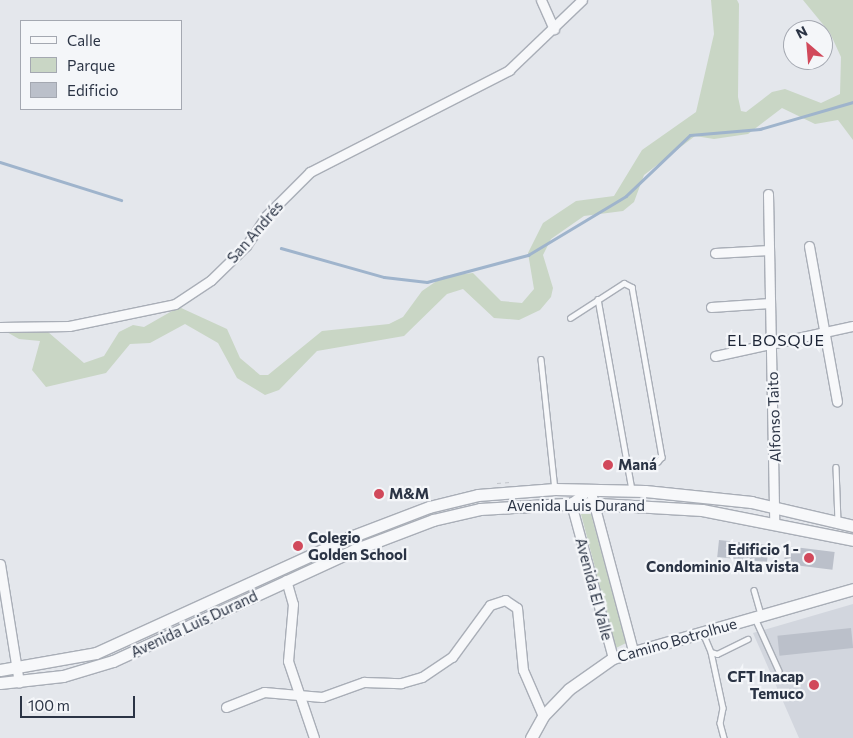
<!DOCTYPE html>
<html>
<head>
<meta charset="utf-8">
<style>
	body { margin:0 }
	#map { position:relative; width:853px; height:738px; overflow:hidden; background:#e4e7ec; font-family:Commissioner,sans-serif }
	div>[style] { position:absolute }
	.built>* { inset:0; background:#d2d6de }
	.green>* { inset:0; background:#c9d6c5 }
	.stream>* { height:2.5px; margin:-1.25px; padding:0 1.25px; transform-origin:1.25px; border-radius:1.25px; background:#9fb4cc }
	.building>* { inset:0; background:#bbc0ca; transform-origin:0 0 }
	.path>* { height:1px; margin-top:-0.5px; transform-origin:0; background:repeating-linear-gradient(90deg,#c2c5cb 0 4px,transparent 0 8px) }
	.roads { filter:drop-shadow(1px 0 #a9aeb7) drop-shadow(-1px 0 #a9aeb7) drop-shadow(0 1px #a9aeb7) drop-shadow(0 -1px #a9aeb7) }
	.service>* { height:4.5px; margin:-2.25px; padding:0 2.25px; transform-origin:2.25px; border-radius:2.25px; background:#f7f8fa }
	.minor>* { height:9px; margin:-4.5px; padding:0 4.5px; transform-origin:4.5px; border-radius:4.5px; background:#f7f8fa }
	.tertiary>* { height:11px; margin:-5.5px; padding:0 5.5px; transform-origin:5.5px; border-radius:5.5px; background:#f7f8fa }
	.dots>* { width:14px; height:14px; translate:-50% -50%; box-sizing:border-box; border:2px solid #f4f6f9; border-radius:50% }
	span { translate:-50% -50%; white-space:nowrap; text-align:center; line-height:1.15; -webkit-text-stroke:4.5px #f4f6f9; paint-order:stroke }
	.street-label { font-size:15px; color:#2b3445 }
	.poi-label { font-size:15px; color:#2b3445; font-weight:700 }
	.left { translate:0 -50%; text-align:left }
	.right { translate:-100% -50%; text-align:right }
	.neighbourhood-label { font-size:16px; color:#1d2536; letter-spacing:1px }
	.legend { position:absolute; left:20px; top:20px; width:162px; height:90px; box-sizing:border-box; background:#f4f6f9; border:1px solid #a4a8b1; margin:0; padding:6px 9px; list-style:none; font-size:15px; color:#2b3445 }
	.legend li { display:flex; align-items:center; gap:10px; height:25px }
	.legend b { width:25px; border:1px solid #a4a8b1 }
	.north { position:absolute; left:783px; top:20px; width:50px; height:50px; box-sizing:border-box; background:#f4f6f9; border:1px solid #a4a8b1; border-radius:50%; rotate:333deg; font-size:14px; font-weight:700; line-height:20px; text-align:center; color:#2b3445 }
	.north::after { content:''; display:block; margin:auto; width:18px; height:22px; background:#d1495b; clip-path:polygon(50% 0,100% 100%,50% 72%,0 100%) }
	.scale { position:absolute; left:20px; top:696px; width:115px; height:22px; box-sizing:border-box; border:2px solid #2b3445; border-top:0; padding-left:6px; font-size:15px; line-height:18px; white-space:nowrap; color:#2b3445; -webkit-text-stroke:4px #f4f6f9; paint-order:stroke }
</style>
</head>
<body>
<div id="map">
	<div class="built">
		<div style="clip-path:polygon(853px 604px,853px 738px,799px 738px,753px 633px)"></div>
	</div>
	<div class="green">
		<div style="clip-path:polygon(711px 0,737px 0,739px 4px,738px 97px,741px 111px,746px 112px,772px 92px,785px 89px,821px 103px,840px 94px,841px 57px,830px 33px,803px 0,853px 0,853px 140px,838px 120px,815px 124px,782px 108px,748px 134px,714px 139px,695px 136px,644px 175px,634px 202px,623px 211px,584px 216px,551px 239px,543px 255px,553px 288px,551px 297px,540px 310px,519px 320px,494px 318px,463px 289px,447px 294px,404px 336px,317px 351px,279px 390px,265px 395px,237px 378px,218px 343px,185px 324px,150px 343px,130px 344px,106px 373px,46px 387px,32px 370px,40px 341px,19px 339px,5px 331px,48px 332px,84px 363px,104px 356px,119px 332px,133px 325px,144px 327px,179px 307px,227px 329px,240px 358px,260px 375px,268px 375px,322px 331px,389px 324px,403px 317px,422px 291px,444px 276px,473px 273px,501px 301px,522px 303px,534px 289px,528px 253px,543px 223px,576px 201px,614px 196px,642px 150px,696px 112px,714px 34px)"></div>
		<div style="clip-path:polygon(581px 514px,591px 514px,626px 643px,616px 648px)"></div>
	</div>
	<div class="stream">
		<div style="left:0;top:162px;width:127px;rotate:17.4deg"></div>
		<div style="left:281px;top:248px;width:107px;rotate:15.7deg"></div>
		<div style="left:384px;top:277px;width:43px;rotate:6.6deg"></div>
		<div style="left:427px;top:282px;width:105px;rotate:-15deg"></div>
		<div style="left:528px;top:255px;width:114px;rotate:-31deg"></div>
		<div style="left:626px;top:196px;width:88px;rotate:-43.6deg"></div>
		<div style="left:690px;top:135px;width:70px;rotate:-4.9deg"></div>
		<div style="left:760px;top:129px;width:97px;rotate:-16.2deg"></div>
	</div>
	<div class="building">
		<div style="left:719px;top:540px;width:50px;height:17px;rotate:6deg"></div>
		<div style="left:786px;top:546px;width:49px;height:18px;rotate:7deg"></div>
		<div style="left:851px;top:628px;width:20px;height:74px;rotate:84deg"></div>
	</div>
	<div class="path">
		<div style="left:497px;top:483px;width:16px;rotate:-4deg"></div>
	</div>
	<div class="roads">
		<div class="service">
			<div style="left:598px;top:299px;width:193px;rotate:79.9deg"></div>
			<div style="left:570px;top:318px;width:64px;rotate:-32.9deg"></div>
			<div style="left:624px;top:283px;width:9px;rotate:27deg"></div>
			<div style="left:632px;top:287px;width:173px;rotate:80deg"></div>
			<div style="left:662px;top:457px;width:6px;rotate:129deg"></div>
			<div style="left:658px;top:462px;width:29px;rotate:168deg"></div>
			<div style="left:541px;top:359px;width:131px;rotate:83.9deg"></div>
			<div style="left:836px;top:467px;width:54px;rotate:87.9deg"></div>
			<div style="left:754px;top:590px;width:26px;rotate:74deg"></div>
			<div style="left:755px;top:618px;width:58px;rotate:65.6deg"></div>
			<div style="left:703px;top:633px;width:21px;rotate:67deg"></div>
			<div style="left:711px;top:652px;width:6px;rotate:18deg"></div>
			<div style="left:717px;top:654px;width:34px;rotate:-26deg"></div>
			<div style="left:711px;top:652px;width:57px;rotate:77.9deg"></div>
			<div style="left:723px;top:708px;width:15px;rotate:101deg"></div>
			<div style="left:720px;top:723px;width:16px;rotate:75deg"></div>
		</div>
		<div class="minor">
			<div style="left:541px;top:0;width:32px;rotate:66deg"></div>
			<div style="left:768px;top:194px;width:327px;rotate:88.9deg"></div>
			<div style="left:809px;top:246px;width:158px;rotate:79.8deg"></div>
			<div style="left:715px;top:253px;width:54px;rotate:-3.2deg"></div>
			<div style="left:711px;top:307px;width:59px;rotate:-3.9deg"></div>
			<div style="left:0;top:327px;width:69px;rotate:-0.8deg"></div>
			<div style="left:69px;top:326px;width:108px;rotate:-11.7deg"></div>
			<div style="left:175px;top:304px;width:43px;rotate:-33.7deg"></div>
			<div style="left:211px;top:280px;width:49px;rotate:-44.2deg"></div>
			<div style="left:246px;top:246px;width:36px;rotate:-56deg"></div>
			<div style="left:266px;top:216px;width:62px;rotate:-45deg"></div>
			<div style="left:310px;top:172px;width:224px;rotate:-27.1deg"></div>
			<div style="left:509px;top:70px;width:101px;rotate:-43.8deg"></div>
			<div style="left:715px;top:356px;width:141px;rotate:-12.3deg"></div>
			<div style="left:0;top:564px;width:120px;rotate:80.9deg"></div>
			<div style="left:286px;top:580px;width:25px;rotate:74deg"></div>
			<div style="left:293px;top:604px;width:57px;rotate:95deg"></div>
			<div style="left:288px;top:661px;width:81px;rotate:71.3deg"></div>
			<div style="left:613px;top:658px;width:161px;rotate:-105.2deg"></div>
			<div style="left:571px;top:503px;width:24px;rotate:-36deg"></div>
			<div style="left:590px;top:489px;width:168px;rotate:75.1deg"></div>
			<div style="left:226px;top:707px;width:41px;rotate:-21.5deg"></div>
			<div style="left:264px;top:692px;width:58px;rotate:4.9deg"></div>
			<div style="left:322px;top:697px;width:45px;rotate:-19.7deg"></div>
			<div style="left:364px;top:682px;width:37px;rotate:2deg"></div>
			<div style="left:401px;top:683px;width:22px;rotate:-16deg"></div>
			<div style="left:422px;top:677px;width:36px;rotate:-34deg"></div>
			<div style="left:452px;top:657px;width:64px;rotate:-53.8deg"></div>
			<div style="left:490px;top:605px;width:16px;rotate:-18deg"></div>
			<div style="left:505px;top:600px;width:14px;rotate:34deg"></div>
			<div style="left:517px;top:608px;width:62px;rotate:84.5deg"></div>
			<div style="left:523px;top:670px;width:50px;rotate:66.5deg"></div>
		</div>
		<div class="tertiary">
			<div style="left:0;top:670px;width:97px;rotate:-10deg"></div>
			<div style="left:96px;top:653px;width:277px;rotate:-24.5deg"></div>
			<div style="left:348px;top:538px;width:87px;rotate:-20.9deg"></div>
			<div style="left:429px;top:507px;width:50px;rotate:-13.8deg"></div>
			<div style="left:478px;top:495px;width:77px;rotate:-4.5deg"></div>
			<div style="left:555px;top:489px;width:90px;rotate:1.3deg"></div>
			<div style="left:645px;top:491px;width:107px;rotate:5.9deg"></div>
			<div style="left:751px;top:502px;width:105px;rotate:13.2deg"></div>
			<div style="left:0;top:683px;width:63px;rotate:-6.3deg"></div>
			<div style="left:63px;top:676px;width:52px;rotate:-16.7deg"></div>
			<div style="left:113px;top:661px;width:265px;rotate:-24.7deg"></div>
			<div style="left:354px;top:550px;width:85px;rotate:-20.8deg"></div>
			<div style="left:433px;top:520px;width:48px;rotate:-13.2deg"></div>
			<div style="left:480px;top:509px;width:102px;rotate:-3.4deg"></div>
			<div style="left:582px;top:503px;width:120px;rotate:3.3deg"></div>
			<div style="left:702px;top:510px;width:154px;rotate:11.2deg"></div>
			<div style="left:531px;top:738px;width:25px;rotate:-61deg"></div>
			<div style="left:543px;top:716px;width:37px;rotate:-46deg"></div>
			<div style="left:569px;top:689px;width:54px;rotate:-35.2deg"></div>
			<div style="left:613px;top:658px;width:250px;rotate:-16deg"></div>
		</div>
	</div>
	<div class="dots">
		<div style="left:608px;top:465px;background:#d1495b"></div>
		<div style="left:379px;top:494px;background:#d1495b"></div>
		<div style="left:298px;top:546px;background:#d1495b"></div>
		<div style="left:809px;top:558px;background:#d1495b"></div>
		<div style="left:814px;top:685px;background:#d1495b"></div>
	</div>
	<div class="street-label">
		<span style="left:255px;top:232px;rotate:-49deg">San Andrés</span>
		<span style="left:774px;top:417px;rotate:-92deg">Alfonso Taito</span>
		<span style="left:576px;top:506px">Avenida Luis Durand</span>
		<span style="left:594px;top:589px;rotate:75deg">Avenida El Valle</span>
		<span style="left:194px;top:624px;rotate:-25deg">Avenida Luis Durand</span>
		<span style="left:677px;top:640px;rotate:-16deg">Camino Botrolhue</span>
	</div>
	<div class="poi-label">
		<span class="left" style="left:618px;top:465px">Maná</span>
		<span class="left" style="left:389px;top:494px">M&amp;M</span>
		<span class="left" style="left:308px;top:546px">Colegio<br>Golden School</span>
		<span class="right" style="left:799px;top:558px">Edificio 1 -<br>Condominio Alta vista</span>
		<span class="right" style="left:804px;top:685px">CFT Inacap<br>Temuco</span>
	</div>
	<div class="neighbourhood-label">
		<span style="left:776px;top:340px">EL BOSQUE</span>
	</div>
	<ul class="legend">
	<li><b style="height:6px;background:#f7f8fa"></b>Calle</li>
	<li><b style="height:14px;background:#c9d6c5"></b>Parque</li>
	<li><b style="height:14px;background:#bbc0ca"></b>Edificio</li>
	</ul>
	<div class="north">N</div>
	<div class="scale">100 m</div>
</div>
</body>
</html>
